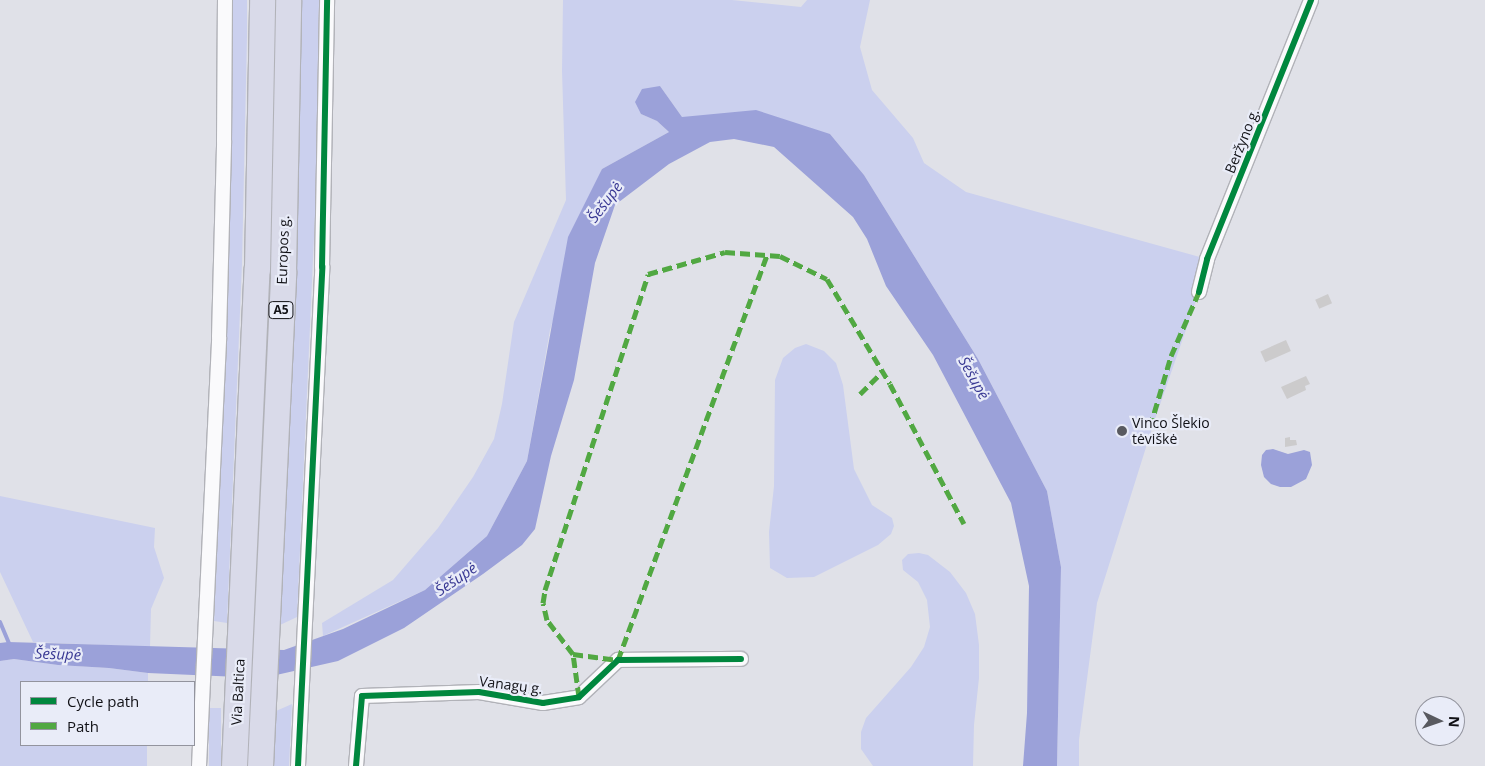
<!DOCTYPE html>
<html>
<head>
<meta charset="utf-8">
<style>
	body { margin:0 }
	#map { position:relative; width:1485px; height:766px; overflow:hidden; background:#e0e1e8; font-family:"Open Sans",sans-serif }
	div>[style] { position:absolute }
	.green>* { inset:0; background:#cbd0ee; transform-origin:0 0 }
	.water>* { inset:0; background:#9ba1d9 }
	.stream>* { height:4px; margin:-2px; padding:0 2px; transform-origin:2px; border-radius:2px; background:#9ba1d9 }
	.building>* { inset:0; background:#cccbcc; transform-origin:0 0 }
	.roads { filter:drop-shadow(1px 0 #b1b2b8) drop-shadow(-1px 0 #b1b2b8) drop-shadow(0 1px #b1b2b8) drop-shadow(0 -1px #b1b2b8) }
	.minor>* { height:14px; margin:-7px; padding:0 7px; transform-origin:7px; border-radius:7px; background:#fafafc }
	.motorway>* { height:25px; margin:-12.5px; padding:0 12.5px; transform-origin:12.5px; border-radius:12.5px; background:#d9dae9 }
	.quiet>* { height:5px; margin-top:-2.5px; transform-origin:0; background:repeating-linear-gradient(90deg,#51a842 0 10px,transparent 0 15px) }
	.cycleway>* { height:6px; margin:-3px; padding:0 3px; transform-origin:3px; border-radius:3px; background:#00873e }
	.dots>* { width:14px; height:14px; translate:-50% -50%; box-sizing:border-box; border:2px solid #e9ecf8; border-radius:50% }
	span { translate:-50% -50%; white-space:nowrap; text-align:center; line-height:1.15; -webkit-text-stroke:4.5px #e9ecf8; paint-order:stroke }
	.shield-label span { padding:1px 4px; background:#e9ecf8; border:1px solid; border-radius:4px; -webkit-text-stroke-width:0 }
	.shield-label { font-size:12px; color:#111116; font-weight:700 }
	.street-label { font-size:14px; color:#111116 }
	.poi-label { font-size:14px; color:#111116 }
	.left { translate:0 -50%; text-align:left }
	.water-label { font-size:15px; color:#383893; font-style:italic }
	.legend { position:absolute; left:20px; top:681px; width:175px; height:65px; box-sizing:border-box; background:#e9ecf8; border:1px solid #93949e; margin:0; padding:6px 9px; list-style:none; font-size:15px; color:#111116 }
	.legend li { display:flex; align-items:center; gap:10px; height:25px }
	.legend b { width:25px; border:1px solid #93949e }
	.north { position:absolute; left:1415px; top:696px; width:50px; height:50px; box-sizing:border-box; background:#e9ecf8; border:1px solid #93949e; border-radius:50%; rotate:93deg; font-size:14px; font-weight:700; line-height:20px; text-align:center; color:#111116 }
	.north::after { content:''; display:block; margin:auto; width:18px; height:22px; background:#595a60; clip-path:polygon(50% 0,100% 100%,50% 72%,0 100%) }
</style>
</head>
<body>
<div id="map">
	<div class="green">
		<div style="clip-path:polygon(233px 0,247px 0,247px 36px,242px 264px,227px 623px,214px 621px,228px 296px)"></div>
		<div style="clip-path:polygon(301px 0,319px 0,315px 214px,297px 617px,280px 625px,296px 280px)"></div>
		<div style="clip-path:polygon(563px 0,732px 0,801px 7px,807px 0,870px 0,860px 47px,872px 90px,913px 138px,924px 163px,966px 192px,1207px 259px,1199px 292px,1154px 422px,1097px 603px,1079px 740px,1079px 766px,1057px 766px,1061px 567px,1047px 491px,978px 359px,864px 175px,830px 134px,682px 117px,660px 86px,641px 114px,657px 121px,669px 132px,602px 169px,550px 330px,527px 461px,487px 536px,425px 590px,323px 636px,322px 623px,393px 580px,438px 528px,473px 477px,494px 439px,502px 404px,514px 322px,566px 200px,562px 71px)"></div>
		<div style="clip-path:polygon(806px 344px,824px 351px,836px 363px,843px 385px,854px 469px,872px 505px,892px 518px,894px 526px,891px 534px,878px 545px,814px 577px,787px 578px,770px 568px,769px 532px,774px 486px,775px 380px,783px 358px,795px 348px)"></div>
		<div style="clip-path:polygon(0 496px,155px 528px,154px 547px,164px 578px,151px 609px,150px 647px,33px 642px,0 572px)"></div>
		<div style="clip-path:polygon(919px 553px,928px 555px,950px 572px,966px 593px,975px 614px,979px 645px,979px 678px,974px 725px,973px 766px,873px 766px,861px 749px,861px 732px,866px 718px,911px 667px,924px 647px,930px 627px,927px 600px,918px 582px,903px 570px,902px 560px,908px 554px)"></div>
		<div style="clip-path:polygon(14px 659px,58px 665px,109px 668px,148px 673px,148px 682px,21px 682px,21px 745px,147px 745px,147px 766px,0 766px,0 661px)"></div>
		<div style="clip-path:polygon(292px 704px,289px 766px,273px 766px,276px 711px)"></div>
		<div style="left:209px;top:708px;width:12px;height:58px"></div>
	</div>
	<div class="water">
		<div style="clip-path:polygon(660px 86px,682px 117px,756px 110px,830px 134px,864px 175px,978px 359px,1047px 491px,1061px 567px,1057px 766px,1023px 766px,1027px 713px,1029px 586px,1011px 503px,933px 355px,886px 286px,867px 239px,853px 217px,774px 147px,734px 139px,710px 142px,669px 164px,615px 205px,595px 263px,574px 380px,551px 456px,535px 529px,522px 545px,483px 574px,404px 628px,338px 661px,263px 678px,148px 673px,109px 668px,58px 665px,14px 659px,0 661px,0 643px,8px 642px,284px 650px,343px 629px,425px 590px,487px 536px,527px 461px,568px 237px,602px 169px,669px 132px,657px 121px,641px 114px,635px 102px,642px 89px)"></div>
		<div style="clip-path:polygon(1273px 449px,1288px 454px,1304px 450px,1310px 452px,1312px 465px,1306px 479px,1291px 487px,1280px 487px,1271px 484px,1264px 477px,1261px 465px,1262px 455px,1266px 450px)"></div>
	</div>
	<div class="stream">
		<div style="left:0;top:622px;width:26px;rotate:67deg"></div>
	</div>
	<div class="building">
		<div style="left:1328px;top:294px;width:10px;height:14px;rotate:66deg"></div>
		<div style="left:1286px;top:340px;width:12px;height:28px;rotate:66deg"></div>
		<div style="clip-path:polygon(1306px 376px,1310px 384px,1305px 386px,1306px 390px,1287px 399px,1281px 387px)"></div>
		<div style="clip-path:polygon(1290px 437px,1290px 440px,1296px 440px,1297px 445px,1285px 447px,1285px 438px)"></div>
	</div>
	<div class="roads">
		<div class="minor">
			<div style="left:1199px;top:292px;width:34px;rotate:-76deg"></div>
			<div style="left:1207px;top:259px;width:279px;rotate:-68.1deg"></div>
			<div style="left:199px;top:766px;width:429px;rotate:-87.3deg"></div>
			<div style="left:219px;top:337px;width:196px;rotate:-88.5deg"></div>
			<div style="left:224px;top:141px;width:141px;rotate:-89.6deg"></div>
			<div style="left:298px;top:766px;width:500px;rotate:-87.2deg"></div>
			<div style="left:322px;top:267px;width:267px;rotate:-88.9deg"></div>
			<div style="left:356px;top:766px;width:70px;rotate:-85.1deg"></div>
			<div style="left:362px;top:696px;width:117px;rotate:-2deg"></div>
			<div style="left:479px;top:692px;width:65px;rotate:9.8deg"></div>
			<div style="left:543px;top:703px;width:36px;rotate:-9deg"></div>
			<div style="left:579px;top:697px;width:54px;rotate:-43.5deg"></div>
			<div style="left:618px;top:660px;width:123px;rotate:-0.5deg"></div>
		</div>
		<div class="motorway">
			<div style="left:234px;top:766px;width:498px;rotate:-87.4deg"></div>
			<div style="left:257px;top:269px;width:269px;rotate:-88.9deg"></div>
			<div style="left:260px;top:766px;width:495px;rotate:-87.3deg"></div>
			<div style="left:283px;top:272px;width:272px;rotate:-88.9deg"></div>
		</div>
	</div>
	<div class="quiet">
		<div style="left:860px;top:394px;width:33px;rotate:-45deg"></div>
		<div style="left:1150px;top:427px;width:74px;rotate:-73.5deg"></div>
		<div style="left:1171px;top:356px;width:70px;rotate:-66.4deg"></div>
		<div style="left:573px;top:654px;width:45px;rotate:7.6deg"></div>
		<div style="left:618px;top:660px;width:432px;rotate:-69.8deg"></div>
		<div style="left:579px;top:697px;width:43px;rotate:-97.9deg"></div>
		<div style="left:573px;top:654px;width:43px;rotate:-127.4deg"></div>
		<div style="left:547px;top:620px;width:17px;rotate:-103deg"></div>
		<div style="left:543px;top:603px;width:13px;rotate:-81deg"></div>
		<div style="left:545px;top:590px;width:332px;rotate:-71.9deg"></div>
		<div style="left:648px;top:274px;width:80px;rotate:-15.9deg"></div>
		<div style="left:725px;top:252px;width:55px;rotate:4.2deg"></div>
		<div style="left:780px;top:256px;width:52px;rotate:26.1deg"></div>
		<div style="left:827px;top:279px;width:122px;rotate:59deg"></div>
		<div style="left:890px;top:384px;width:158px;rotate:62.1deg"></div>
	</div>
	<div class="cycleway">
		<div style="left:1199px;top:292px;width:34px;rotate:-76deg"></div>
		<div style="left:1207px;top:259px;width:279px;rotate:-68.1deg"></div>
		<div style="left:298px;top:766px;width:500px;rotate:-87.2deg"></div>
		<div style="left:322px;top:267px;width:267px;rotate:-88.9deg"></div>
		<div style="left:356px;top:766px;width:70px;rotate:-85.1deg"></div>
		<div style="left:362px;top:696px;width:117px;rotate:-2deg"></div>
		<div style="left:479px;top:692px;width:65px;rotate:9.8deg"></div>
		<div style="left:543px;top:703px;width:36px;rotate:-9deg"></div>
		<div style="left:579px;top:697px;width:54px;rotate:-43.5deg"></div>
		<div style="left:618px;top:660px;width:123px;rotate:-0.5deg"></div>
	</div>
	<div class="dots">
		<div style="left:1122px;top:431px;background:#595a60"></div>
	</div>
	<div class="shield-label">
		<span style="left:281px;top:310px">A5</span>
	</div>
	<div class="street-label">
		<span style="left:1242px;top:141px;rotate:-68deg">Beržyno g.</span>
		<span style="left:283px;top:250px;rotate:-88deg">Europos g.</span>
		<span style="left:511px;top:685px;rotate:7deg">Vanagų g.</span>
		<span style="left:238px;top:692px;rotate:-87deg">Via Baltica</span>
	</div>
	<div class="poi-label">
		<span class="left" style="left:1132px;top:431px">Vinco Šlekio<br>tėviškė</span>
	</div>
	<div class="water-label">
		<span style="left:605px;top:202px;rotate:-53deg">Šešupė</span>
		<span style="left:974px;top:378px;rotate:61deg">Šešupė</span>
		<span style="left:456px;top:579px;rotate:-34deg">Šešupė</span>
		<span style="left:58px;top:654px;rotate:2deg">Šešupė</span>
	</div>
	<ul class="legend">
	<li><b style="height:6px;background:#00873e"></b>Cycle path</li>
	<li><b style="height:6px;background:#51a842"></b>Path</li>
	</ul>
	<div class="north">N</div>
</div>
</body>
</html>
